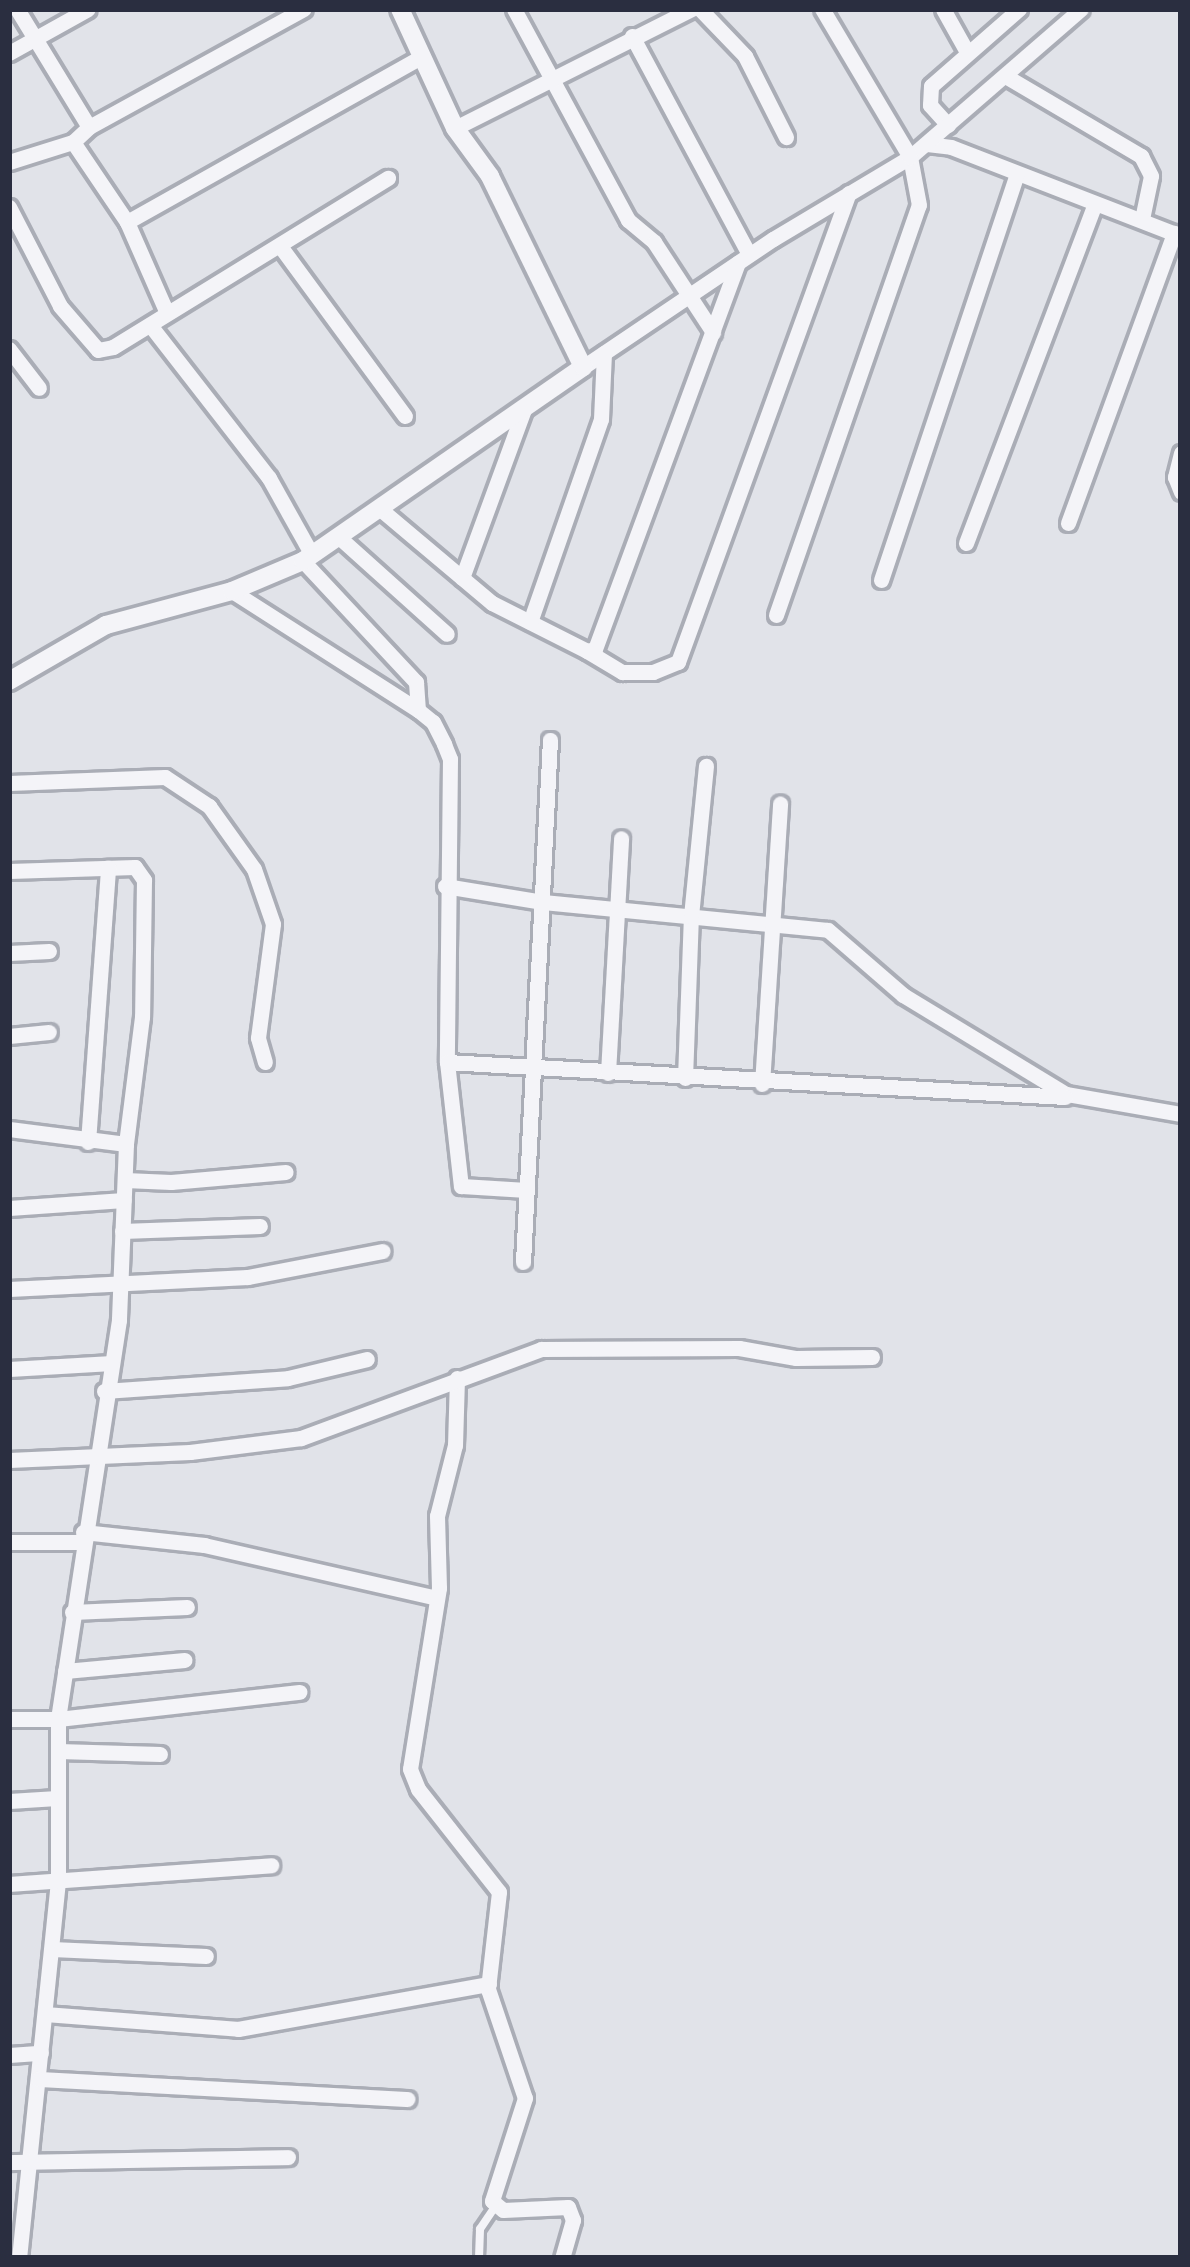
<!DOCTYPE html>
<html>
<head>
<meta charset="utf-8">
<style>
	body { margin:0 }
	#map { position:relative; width:1190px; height:2267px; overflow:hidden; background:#e1e3e9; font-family:"Public Sans",sans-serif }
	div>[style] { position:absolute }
	.roads { filter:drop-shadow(3px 0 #aaadb6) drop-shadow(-3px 0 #aaadb6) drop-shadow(0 3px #aaadb6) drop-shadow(0 -3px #aaadb6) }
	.service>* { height:8px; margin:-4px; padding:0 4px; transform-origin:4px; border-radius:4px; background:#f4f4f8 }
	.minor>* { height:15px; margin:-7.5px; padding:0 7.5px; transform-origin:7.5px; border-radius:7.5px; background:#f4f4f8 }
	.tertiary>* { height:18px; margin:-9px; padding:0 9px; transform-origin:9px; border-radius:9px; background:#f4f4f8 }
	span { translate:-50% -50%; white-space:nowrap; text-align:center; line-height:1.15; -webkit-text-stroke:9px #f0f2f7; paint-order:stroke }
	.frame { position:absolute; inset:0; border:12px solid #2a2e40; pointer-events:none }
</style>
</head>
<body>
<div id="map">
	<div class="roads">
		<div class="service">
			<div style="left:479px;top:2258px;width:29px;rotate:-88deg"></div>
			<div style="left:480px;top:2229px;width:27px;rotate:-56deg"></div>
		</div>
		<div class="minor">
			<div style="left:17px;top:9px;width:138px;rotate:58.6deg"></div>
			<div style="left:514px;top:9px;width:240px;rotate:61.6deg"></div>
			<div style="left:628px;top:220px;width:34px;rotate:40deg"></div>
			<div style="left:654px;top:242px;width:108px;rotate:56.8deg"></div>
			<div style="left:700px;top:9px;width:65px;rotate:46.2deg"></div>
			<div style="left:745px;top:56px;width:91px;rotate:63.2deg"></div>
			<div style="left:943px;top:9px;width:49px;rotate:60.8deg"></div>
			<div style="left:632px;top:36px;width:247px;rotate:61.8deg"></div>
			<div style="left:9px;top:53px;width:90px;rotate:-29.1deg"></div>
			<div style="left:1007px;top:77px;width:156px;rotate:30.5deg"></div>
			<div style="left:1141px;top:156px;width:22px;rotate:63deg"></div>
			<div style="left:1151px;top:176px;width:44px;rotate:101.8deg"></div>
			<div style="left:948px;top:125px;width:27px;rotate:-132deg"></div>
			<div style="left:930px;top:105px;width:19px;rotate:-87deg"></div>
			<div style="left:931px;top:86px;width:117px;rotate:-41.2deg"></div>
			<div style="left:455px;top:128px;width:265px;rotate:-26.7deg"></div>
			<div style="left:73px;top:142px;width:97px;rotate:56deg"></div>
			<div style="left:127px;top:222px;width:97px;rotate:66.3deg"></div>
			<div style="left:927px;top:144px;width:24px;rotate:7deg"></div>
			<div style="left:951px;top:147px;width:247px;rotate:21.2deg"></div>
			<div style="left:9px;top:162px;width:67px;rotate:-17.4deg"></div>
			<div style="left:73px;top:142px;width:22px;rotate:-43deg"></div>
			<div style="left:89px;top:127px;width:245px;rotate:-28.8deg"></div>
			<div style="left:9px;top:207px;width:111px;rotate:62.7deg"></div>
			<div style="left:60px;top:306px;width:58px;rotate:49.2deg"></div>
			<div style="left:98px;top:350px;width:15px;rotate:-11deg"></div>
			<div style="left:113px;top:347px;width:323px;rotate:-31.6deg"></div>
			<div style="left:127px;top:222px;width:337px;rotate:-29.3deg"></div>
			<div style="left:280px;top:246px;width:211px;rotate:53.7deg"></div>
			<div style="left:150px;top:325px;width:194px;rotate:52.1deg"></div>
			<div style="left:269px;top:478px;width:88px;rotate:60.8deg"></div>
			<div style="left:9px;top:349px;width:49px;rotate:52.4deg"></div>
			<div style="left:583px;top:367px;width:229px;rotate:-34deg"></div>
			<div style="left:773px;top:239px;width:160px;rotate:-30.9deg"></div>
			<div style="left:910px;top:157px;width:226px;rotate:-40.9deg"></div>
			<div style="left:1181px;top:453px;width:25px;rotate:104deg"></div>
			<div style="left:1175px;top:477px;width:16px;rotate:68deg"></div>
			<div style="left:379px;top:508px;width:148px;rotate:40.1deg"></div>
			<div style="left:492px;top:603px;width:106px;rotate:26.8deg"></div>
			<div style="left:587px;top:651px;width:8px;rotate:-14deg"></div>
			<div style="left:595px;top:649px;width:412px;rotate:-69.7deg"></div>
			<div style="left:1068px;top:523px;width:309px;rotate:-69.9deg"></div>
			<div style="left:341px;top:539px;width:142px;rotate:41.9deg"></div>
			<div style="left:966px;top:543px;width:363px;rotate:-69.2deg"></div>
			<div style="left:303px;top:561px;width:166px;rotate:47deg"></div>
			<div style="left:416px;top:682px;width:28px;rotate:86deg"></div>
			<div style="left:462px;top:578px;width:182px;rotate:-69.8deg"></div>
			<div style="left:881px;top:580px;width:426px;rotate:-71.5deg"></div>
			<div style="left:232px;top:591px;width:221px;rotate:32.6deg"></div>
			<div style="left:418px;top:710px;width:19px;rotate:39deg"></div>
			<div style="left:433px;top:722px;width:25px;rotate:63deg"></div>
			<div style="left:444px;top:744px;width:16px;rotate:68deg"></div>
			<div style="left:450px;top:759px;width:303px;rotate:90.6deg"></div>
			<div style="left:447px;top:1062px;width:125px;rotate:83.6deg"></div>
			<div style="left:461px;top:1186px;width:66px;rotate:3.5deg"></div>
			<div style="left:776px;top:615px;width:434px;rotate:-70.8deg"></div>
			<div style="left:919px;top:205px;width:49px;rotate:-100.6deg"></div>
			<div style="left:910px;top:157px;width:172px;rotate:-120.7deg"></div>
			<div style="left:530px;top:622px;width:215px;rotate:-70.7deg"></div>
			<div style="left:601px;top:419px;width:66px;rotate:-87.4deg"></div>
			<div style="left:587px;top:651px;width:41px;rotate:31deg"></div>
			<div style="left:622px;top:672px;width:31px"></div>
			<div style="left:653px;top:672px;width:27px;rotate:-22deg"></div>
			<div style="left:678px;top:662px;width:499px;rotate:-70deg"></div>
			<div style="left:9px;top:783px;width:156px;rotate:-2.2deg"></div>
			<div style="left:165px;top:777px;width:53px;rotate:33.4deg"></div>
			<div style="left:209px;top:806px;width:77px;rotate:54.5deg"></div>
			<div style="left:254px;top:869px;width:58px;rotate:70.9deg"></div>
			<div style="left:273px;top:924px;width:115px;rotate:97.5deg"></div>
			<div style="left:258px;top:1038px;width:25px;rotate:74deg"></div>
			<div style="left:9px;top:871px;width:126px;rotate:-1.8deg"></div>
			<div style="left:135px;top:867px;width:16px;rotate:55deg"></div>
			<div style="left:144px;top:880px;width:137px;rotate:90.8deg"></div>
			<div style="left:142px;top:1017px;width:128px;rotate:97.2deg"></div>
			<div style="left:126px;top:1144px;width:176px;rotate:92.3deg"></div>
			<div style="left:119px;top:1320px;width:404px;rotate:98.7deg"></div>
			<div style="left:58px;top:1719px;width:162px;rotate:90deg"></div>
			<div style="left:58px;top:1881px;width:379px;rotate:95.9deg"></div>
			<div style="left:445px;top:886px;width:99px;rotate:9.3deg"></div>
			<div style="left:543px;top:902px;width:286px;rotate:5.6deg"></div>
			<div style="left:828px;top:930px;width:99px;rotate:40.9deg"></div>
			<div style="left:903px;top:995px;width:191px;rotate:31.3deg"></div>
			<div style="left:1066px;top:1094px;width:117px;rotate:9.9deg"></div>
			<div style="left:9px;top:953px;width:40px;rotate:-2.9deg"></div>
			<div style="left:9px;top:1036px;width:40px;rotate:-5.7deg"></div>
			<div style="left:447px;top:1062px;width:619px;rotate:3.24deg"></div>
			<div style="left:608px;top:1073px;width:235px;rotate:-86.8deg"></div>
			<div style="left:685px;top:1078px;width:162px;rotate:-87.9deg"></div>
			<div style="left:691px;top:916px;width:151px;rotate:-84.3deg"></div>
			<div style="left:762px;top:1084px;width:281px;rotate:-86.3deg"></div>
			<div style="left:9px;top:1129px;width:118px;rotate:7.3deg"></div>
			<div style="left:88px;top:1142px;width:275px;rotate:-85.8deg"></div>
			<div style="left:125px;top:1180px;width:46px;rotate:2.5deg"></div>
			<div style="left:171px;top:1182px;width:115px;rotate:-5deg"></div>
			<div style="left:9px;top:1208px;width:115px;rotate:-4deg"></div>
			<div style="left:122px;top:1231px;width:138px;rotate:-2.1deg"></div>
			<div style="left:523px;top:1262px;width:523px;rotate:-87.04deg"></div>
			<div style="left:9px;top:1289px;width:239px;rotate:-2.9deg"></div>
			<div style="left:248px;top:1277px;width:137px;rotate:-10.9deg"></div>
			<div style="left:9px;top:1369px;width:103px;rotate:-3.3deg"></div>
			<div style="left:457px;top:1378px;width:67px;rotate:91.7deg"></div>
			<div style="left:455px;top:1445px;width:73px;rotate:104.2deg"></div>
			<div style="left:437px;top:1516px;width:72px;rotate:88.4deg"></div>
			<div style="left:439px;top:1588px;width:183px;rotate:99.1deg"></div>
			<div style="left:410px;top:1769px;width:22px;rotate:68deg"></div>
			<div style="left:418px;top:1789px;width:131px;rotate:51.8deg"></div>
			<div style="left:499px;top:1892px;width:98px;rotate:96.5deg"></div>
			<div style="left:488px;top:1989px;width:115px;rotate:71.3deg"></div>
			<div style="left:525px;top:2098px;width:108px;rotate:107.8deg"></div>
			<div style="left:492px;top:2201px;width:14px;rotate:39deg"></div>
			<div style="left:503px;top:2210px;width:65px;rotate:-2.6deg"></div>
			<div style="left:568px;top:2207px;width:14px;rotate:69deg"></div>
			<div style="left:573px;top:2220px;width:40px;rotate:106deg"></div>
			<div style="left:104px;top:1391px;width:184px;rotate:-4deg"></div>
			<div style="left:288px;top:1378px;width:81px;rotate:-13.5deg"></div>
			<div style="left:9px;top:1460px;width:181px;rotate:-2.5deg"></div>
			<div style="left:190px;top:1452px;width:112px;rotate:-7.2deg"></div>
			<div style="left:301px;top:1438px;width:256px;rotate:-20.3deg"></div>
			<div style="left:541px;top:1349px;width:198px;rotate:-0.3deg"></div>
			<div style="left:739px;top:1348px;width:58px;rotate:10deg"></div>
			<div style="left:796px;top:1358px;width:76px;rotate:-0.8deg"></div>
			<div style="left:83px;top:1532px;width:122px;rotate:6.1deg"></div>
			<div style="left:204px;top:1545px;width:239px;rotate:12.8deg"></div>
			<div style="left:9px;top:1542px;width:73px"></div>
			<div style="left:72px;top:1612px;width:115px;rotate:-2.5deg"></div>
			<div style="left:65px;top:1671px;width:120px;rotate:-5.3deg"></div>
			<div style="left:9px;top:1719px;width:49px"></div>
			<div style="left:58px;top:1719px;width:243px;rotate:-6.4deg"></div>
			<div style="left:58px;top:1751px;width:102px;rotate:1.7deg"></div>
			<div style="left:9px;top:1801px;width:48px;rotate:-3.6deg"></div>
			<div style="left:9px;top:1884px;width:263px;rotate:-4.1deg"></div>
			<div style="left:52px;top:1949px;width:154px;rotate:2.6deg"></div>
			<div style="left:45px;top:2014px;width:194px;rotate:4.4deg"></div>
			<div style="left:238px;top:2029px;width:255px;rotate:-10.2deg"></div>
			<div style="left:9px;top:2055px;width:32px;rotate:-4deg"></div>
			<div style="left:38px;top:2079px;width:370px;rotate:3.1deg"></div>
			<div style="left:9px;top:2162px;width:279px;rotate:-1deg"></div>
		</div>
		<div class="tertiary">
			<div style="left:9px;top:681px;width:112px;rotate:-30deg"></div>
			<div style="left:106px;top:625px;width:131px;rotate:-15.1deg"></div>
			<div style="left:232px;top:591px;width:77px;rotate:-22.9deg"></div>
			<div style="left:303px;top:561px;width:341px;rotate:-34.7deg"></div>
			<div style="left:583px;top:367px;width:212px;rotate:-116deg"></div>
			<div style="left:490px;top:176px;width:59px;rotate:-126.1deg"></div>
			<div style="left:455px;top:128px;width:131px;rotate:-114.8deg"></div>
		</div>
	</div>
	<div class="frame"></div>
</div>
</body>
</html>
